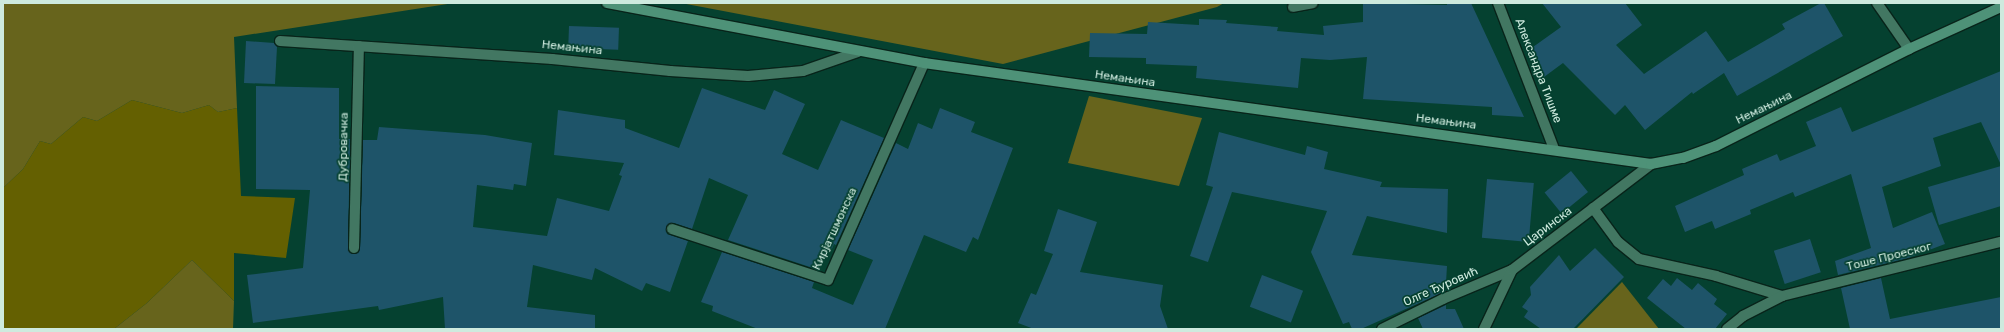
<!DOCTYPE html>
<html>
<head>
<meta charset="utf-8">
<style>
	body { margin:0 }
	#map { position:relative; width:2004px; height:332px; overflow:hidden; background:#054130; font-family:Rubik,sans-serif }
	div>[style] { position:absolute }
	.green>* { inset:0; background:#646001 }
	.forest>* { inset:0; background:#67641c }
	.building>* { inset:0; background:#1e5469; transform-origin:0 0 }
	.roads { filter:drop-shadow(1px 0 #08241a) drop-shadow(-1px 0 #08241a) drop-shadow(0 1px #08241a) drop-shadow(0 -1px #08241a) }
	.street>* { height:10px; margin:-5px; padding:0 5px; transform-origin:5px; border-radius:5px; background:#427762 }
	.secondary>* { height:10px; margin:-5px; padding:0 5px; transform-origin:5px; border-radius:5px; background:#4e9278 }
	span { translate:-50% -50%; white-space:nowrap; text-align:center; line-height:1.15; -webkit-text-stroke:3.5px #054130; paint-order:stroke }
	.street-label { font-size:12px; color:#ceeade }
	.frame { position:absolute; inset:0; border:4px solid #ceeade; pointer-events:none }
</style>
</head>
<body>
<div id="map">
	<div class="green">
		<div style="clip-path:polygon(132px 100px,182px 113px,209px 105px,218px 112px,237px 108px,241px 196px,295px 198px,286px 258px,234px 253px,234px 301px,192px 260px,147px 303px,114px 329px,3px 329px,3px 188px,23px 169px,40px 141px,51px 144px,83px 117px,97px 121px)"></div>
	</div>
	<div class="forest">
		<div style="clip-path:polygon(3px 3px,454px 3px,234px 37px,237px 108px,218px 112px,209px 105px,182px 113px,132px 100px,97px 121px,83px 117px,51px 144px,40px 141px,23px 169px,3px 188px)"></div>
		<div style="clip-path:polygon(681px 3px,1224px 3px,1217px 7px,1003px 64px)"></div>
		<div style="clip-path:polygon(1089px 96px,1202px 118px,1179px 186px,1068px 163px)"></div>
		<div style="clip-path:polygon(192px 260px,234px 301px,233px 329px,114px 329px,147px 303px)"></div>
		<div style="clip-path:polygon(1622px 282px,1659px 329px,1576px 329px)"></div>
	</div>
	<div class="building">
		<div style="clip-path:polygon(1363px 3px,1447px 5px,1447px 3px,1471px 3px,1524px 117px,1492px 115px,1492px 107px,1363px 99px,1367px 57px,1330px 60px,1301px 58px,1298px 88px,1196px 78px,1197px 66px,1146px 64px,1146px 58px,1089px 57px,1090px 33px,1147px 34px,1148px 22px,1199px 25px,1199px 19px,1227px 20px,1226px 23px,1278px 27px,1277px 31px,1324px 35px,1323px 26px,1363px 22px)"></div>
		<div style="clip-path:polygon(1542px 3px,1625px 3px,1642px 25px,1616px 45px,1644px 74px,1706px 31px,1728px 62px,1785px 29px,1782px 24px,1821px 3px,1824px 3px,1843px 36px,1737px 96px,1724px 73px,1693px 94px,1692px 92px,1645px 130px,1625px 105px,1615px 115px,1563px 63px,1544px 77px,1526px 52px,1561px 27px)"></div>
		<div style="left:569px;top:26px;width:50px;height:22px;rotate:2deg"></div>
		<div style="clip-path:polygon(246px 41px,274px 43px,277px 47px,275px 84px,244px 83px)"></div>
		<div style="clip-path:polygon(2001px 71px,2001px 165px,1981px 122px,1933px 138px,1941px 166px,1882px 187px,1893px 228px,1932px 212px,1945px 244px,1908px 258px,1838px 275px,1835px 261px,1871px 248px,1851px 174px,1795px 197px,1793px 192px,1750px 210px,1751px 214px,1715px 229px,1712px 221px,1685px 232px,1675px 206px,1744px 175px,1742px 169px,1777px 154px,1780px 161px,1816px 146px,1806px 122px,1841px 107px,1852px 132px)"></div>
		<div style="clip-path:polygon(256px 86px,339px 88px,339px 139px,350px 139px,348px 248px,353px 254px,360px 248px,363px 140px,377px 140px,379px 127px,485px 135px,532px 143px,526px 186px,514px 184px,513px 190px,477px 185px,473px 227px,547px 236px,557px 198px,609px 211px,622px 176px,619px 175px,624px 163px,554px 155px,558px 110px,625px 120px,625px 128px,679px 148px,702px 88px,765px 110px,774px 90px,805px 104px,782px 154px,818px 170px,841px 120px,884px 138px,836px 245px,834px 244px,831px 251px,828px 250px,819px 270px,728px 240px,748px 195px,709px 178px,692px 229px,674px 223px,666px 227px,667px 234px,688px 241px,670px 292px,646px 283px,642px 291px,595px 268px,592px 280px,533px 265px,527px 307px,595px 315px,595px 329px,445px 329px,443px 297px,379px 310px,378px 306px,253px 323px,247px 275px,303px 268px,310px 190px,256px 189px)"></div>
		<div style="clip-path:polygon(940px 108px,975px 122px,971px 132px,1013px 148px,978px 240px,973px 237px,966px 252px,924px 235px,885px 329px,758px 329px,712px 311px,713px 306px,701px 302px,722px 252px,814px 282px,812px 288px,853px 305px,873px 260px,848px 250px,896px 143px,908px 149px,918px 123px,932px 129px)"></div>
		<div style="clip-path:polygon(1219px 132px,1305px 155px,1307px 146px,1328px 152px,1324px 169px,1382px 182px,1380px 187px,1448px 189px,1447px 233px,1367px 216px,1352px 255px,1447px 266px,1446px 283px,1443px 284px,1446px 291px,1361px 329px,1352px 329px,1349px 322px,1343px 324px,1311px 252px,1327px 211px,1232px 192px,1208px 262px,1190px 256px,1213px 187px,1206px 185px)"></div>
		<div style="clip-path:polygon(2001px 166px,2001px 206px,1939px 225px,1928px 187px)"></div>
		<div style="left:1571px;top:171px;width:27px;height:34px;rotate:51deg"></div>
		<div style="left:1487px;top:179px;width:47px;height:59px;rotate:5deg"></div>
		<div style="clip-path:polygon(1058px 209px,1097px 222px,1080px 272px,1163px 285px,1160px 306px,1168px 329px,1034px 329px,1018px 323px,1031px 293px,1036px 295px,1053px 254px,1044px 251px)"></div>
		<div style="left:1810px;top:239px;width:35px;height:38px;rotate:72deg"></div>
		<div style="clip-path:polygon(1595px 248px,1624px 277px,1573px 329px,1541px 329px,1524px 317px,1528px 311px,1522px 307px,1531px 295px,1530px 287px,1559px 255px,1570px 271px)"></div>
		<div style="left:1262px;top:275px;width:44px;height:34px;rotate:21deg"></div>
		<div style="clip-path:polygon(1677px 278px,1692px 290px,1698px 283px,1717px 299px,1714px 304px,1727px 314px,1715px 329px,1686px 329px,1647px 298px,1663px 279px,1671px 286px)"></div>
		<div style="clip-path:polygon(1881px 278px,1890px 319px,2001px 297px,2001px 329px,1850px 329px,1841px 288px)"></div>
		<div style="clip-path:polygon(1446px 305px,1446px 309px,1455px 309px,1464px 329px,1423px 329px,1418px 318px)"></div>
	</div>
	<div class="roads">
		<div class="street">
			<div style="left:1498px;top:3px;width:156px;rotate:69deg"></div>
			<div style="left:1877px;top:3px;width:56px;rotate:55.2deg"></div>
			<div style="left:1293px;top:7px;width:20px;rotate:-11deg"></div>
			<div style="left:280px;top:41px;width:273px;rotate:3.8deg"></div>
			<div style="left:552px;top:59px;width:119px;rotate:5.8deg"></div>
			<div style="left:670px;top:71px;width:78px;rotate:3.7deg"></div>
			<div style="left:748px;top:76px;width:55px;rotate:-5.2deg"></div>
			<div style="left:803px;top:71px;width:58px;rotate:-19.1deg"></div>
			<div style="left:1593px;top:208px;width:42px;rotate:53.7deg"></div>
			<div style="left:1618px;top:242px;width:27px;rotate:39deg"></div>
			<div style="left:1639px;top:259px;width:79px;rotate:12.4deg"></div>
			<div style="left:1716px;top:276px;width:69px;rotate:16.9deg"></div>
			<div style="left:1782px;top:296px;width:226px;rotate:-13.9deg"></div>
			<div style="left:672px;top:229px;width:164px;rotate:18.1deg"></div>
			<div style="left:828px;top:280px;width:237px;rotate:-66.1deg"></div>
			<div style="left:354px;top:248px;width:202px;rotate:-88.6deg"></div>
			<div style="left:1382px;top:329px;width:68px;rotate:-26.2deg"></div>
			<div style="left:1443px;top:299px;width:75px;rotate:-22.8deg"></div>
			<div style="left:1484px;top:329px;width:65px;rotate:-64.6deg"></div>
			<div style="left:1512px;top:270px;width:175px;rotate:-37.3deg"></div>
			<div style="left:1727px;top:329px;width:21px;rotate:-39deg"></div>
			<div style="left:1743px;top:316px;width:44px;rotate:-27.1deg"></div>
		</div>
		<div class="secondary">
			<div style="left:607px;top:3px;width:323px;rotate:10.7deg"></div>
			<div style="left:924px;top:63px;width:734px;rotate:7.91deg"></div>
			<div style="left:1651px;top:164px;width:33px;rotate:-11deg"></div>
			<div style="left:1683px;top:158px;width:35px;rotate:-20deg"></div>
			<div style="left:1716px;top:146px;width:216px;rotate:-26.7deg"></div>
			<div style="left:1909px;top:49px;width:101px;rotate:-24.5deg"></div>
		</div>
	</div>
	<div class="street-label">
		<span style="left:572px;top:48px;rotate:6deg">Немањина</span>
		<span style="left:1538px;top:71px;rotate:69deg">Александра Тишме</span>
		<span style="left:1125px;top:79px;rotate:8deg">Немањина</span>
		<span style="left:1764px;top:108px;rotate:-26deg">Немањина</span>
		<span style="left:1446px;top:122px;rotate:7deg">Немањина</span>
		<span style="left:344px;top:147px;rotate:-89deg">Дубровачка</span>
		<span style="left:1548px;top:227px;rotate:-37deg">Царинска</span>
		<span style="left:835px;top:229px;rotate:-65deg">Кирјатшмонска</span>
		<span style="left:1889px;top:257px;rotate:-14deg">Тоше Проеског</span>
		<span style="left:1441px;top:287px;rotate:-24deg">Олге Ђуровић</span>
	</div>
	<div class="frame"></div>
</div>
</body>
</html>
